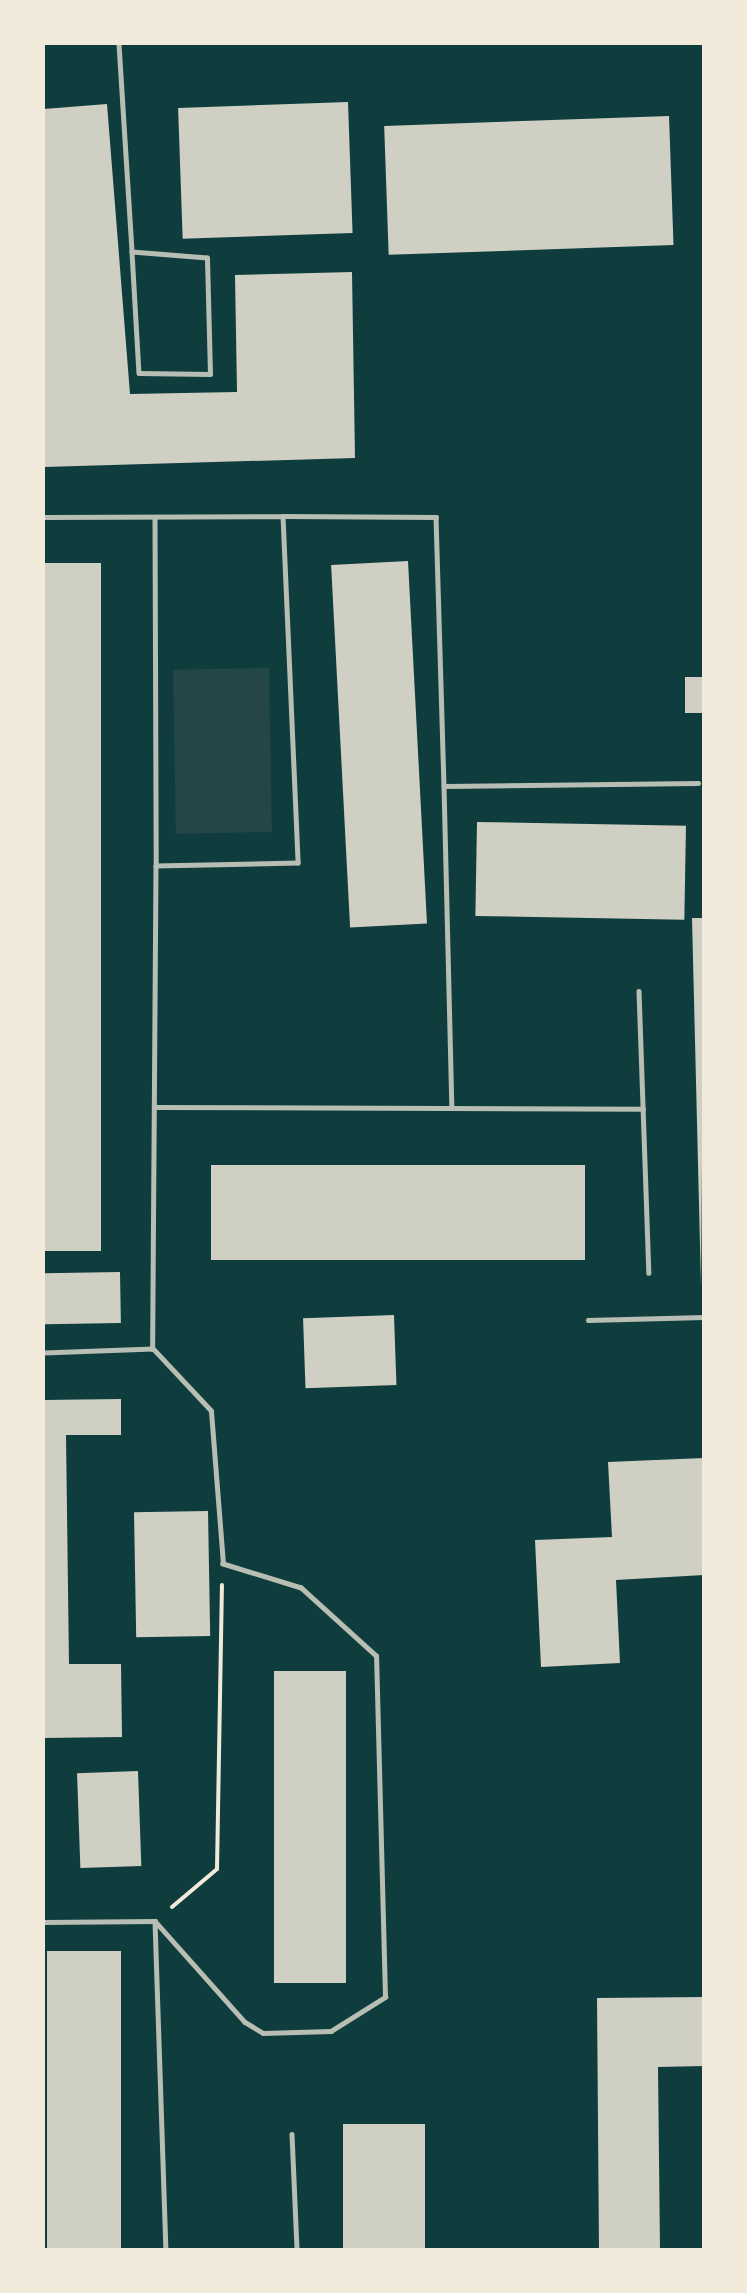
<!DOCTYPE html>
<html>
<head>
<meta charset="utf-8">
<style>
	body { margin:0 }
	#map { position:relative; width:747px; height:2293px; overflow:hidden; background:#0f3d3e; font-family:Montserrat,sans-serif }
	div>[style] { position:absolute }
	.green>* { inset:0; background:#244646; transform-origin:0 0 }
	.building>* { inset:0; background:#cfcfc3; transform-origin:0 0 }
	.path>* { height:4px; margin:-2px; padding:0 2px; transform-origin:2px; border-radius:2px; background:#f1e9da }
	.service>* { height:4.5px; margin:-2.25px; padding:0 2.25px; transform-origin:2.25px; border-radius:2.25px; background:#b8beb3 }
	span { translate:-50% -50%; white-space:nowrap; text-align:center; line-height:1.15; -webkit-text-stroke:5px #f1e9da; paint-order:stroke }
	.frame { position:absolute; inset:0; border:45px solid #f1e9da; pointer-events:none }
</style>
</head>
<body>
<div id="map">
	<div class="green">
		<div style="left:269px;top:668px;width:164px;height:96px;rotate:89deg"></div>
	</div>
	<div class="building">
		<div style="left:348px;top:102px;width:131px;height:170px;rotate:88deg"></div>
		<div style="clip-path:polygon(107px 104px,130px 394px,237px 392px,235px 275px,352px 272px,355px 458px,44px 467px,44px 109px)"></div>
		<div style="left:669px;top:116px;width:129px;height:285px;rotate:88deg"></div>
		<div style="left:408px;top:561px;width:363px;height:77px;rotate:87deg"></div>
		<div style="left:44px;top:563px;width:57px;height:688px"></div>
		<div style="left:704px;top:677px;width:36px;height:19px;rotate:90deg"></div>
		<div style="left:477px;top:822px;width:209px;height:94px;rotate:1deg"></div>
		<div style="clip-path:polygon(692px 918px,704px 918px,701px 1286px)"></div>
		<div style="left:211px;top:1165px;width:374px;height:95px"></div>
		<div style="left:120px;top:1272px;width:51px;height:76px;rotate:89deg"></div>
		<div style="left:394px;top:1315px;width:70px;height:91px;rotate:88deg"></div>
		<div style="clip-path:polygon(121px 1399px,121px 1435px,66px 1435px,69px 1664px,121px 1664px,122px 1737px,44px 1738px,44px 1400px)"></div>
		<div style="clip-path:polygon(704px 1458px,704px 1575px,616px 1580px,620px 1663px,541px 1667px,535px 1540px,612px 1537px,608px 1462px)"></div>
		<div style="left:208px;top:1511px;width:125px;height:74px;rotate:89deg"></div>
		<div style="left:274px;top:1671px;width:72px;height:312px"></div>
		<div style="left:138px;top:1771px;width:95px;height:61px;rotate:88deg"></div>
		<div style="left:47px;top:1951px;width:74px;height:299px"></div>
		<div style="clip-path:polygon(704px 1997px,704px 2066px,658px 2067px,660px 2250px,599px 2250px,597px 1998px)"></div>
		<div style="left:343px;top:2124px;width:82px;height:126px"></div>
	</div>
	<div class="path">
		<div style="left:172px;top:1907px;width:59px;rotate:-40.2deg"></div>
		<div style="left:217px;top:1869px;width:284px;rotate:-89deg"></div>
	</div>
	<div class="service">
		<div style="left:119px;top:44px;width:208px;rotate:86.4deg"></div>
		<div style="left:132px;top:252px;width:121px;rotate:86.7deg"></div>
		<div style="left:139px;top:373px;width:71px;rotate:0.8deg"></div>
		<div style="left:210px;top:374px;width:116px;rotate:-91.5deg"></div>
		<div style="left:207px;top:258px;width:75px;rotate:-175.4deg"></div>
		<div style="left:283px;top:516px;width:153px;rotate:0.4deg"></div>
		<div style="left:436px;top:517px;width:269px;rotate:88.3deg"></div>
		<div style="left:444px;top:786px;width:254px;rotate:-0.7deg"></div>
		<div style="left:44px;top:517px;width:239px;rotate:-0.2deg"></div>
		<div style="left:283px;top:516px;width:347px;rotate:87.5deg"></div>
		<div style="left:298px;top:863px;width:142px;rotate:178.8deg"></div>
		<div style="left:156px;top:866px;width:483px;rotate:90.4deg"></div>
		<div style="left:153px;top:1349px;width:109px;rotate:177.9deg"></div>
		<div style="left:155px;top:517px;width:349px;rotate:89.8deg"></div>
		<div style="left:444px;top:786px;width:322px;rotate:88.6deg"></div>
		<div style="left:639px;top:991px;width:282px;rotate:88deg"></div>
		<div style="left:154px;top:1107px;width:489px;rotate:0.2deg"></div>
		<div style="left:588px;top:1320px;width:116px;rotate:-1.5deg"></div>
		<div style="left:155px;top:1921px;width:329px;rotate:88.1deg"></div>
		<div style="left:44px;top:1922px;width:111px;rotate:-0.5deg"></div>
		<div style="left:155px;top:1921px;width:135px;rotate:48.3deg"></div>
		<div style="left:245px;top:2022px;width:21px;rotate:31deg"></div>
		<div style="left:263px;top:2033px;width:68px;rotate:-1.7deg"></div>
		<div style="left:331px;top:2031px;width:64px;rotate:-32.2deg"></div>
		<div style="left:385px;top:1997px;width:341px;rotate:-91.5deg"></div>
		<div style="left:376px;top:1656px;width:101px;rotate:-137.8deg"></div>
		<div style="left:301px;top:1588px;width:82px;rotate:-162.9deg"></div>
		<div style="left:223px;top:1564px;width:153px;rotate:-94.5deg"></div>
		<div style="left:211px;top:1411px;width:85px;rotate:-133.1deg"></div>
		<div style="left:292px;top:2134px;width:116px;rotate:87.5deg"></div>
	</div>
	<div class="frame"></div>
</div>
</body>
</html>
